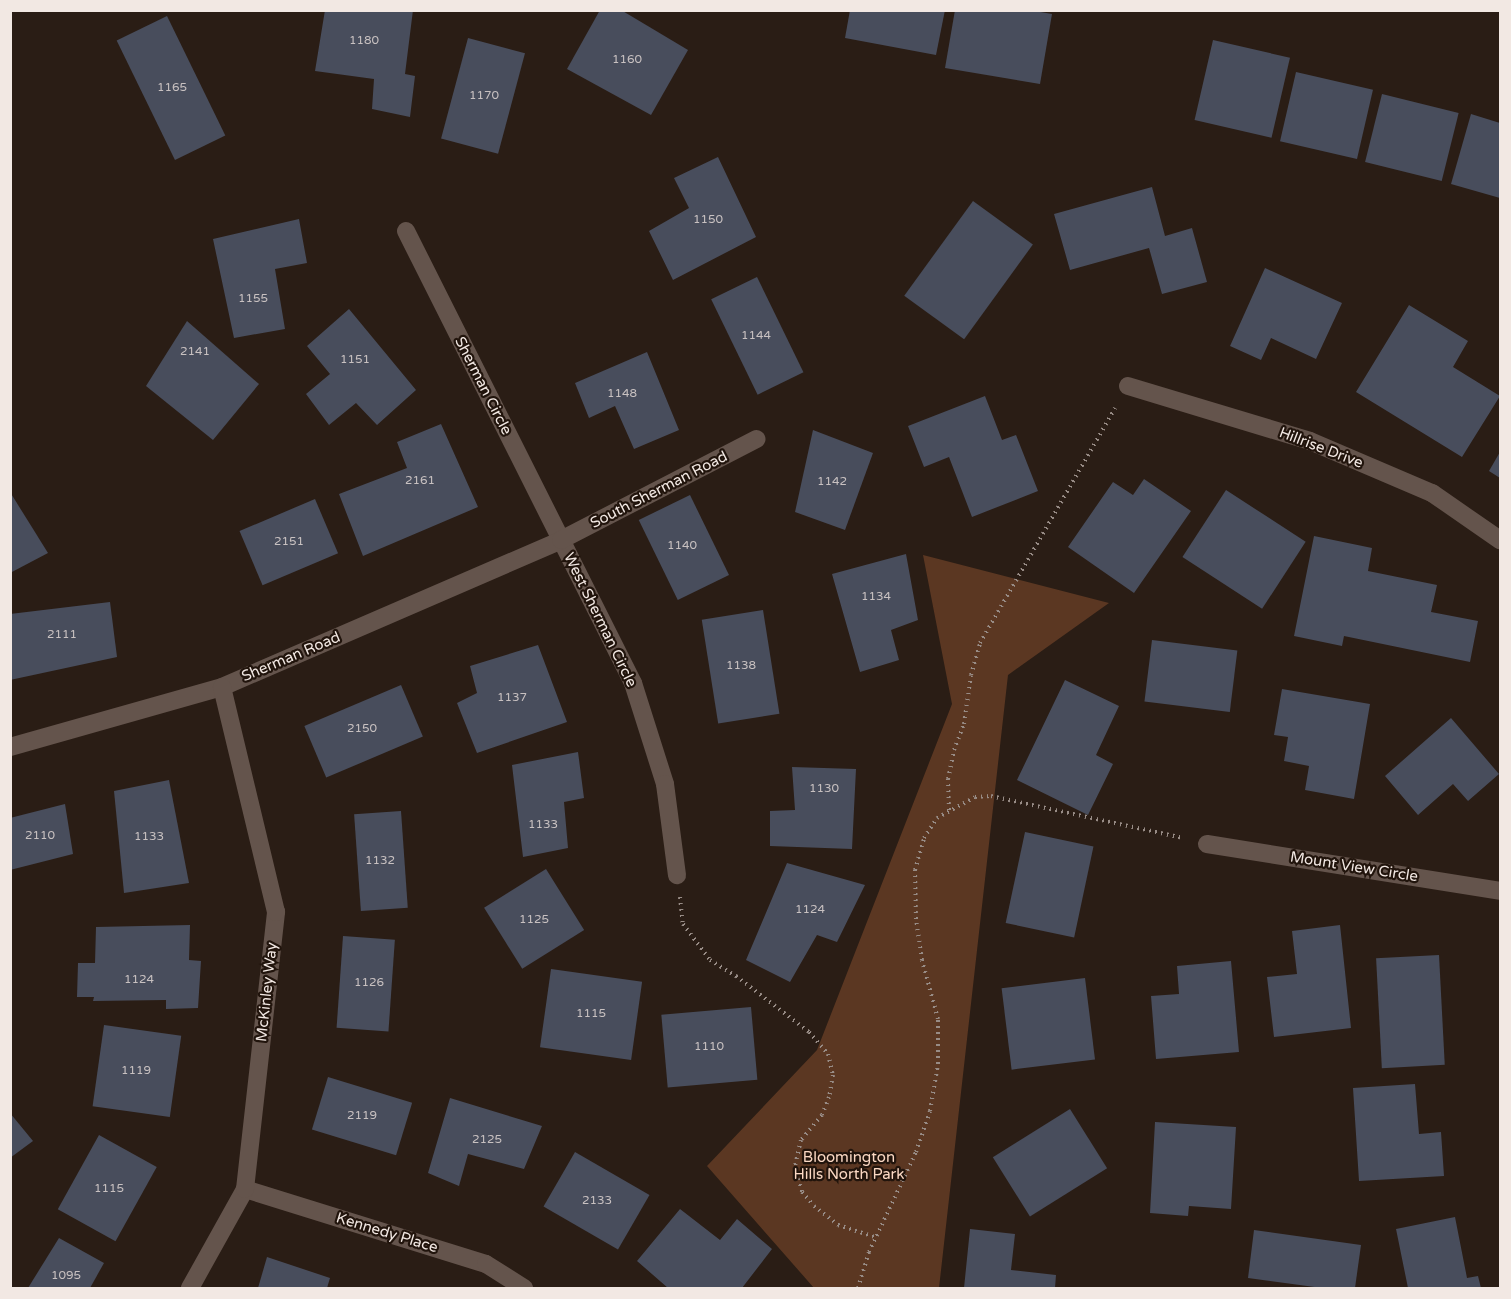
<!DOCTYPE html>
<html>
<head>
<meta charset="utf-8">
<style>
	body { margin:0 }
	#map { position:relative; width:1511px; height:1299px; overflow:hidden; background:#2a1d15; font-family:"Varela Round",sans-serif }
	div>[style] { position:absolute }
	.green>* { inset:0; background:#5b3722 }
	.building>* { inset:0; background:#484d5c; transform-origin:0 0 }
	.path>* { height:4px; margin-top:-2px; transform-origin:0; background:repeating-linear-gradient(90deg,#988c86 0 1.5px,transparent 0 6px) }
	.street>* { height:18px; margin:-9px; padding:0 9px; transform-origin:9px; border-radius:9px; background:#64544c }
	span { translate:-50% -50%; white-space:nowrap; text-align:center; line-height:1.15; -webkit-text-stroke:4.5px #21140c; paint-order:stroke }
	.number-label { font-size:12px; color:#c8c1c1 }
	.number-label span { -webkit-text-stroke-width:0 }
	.street-label { font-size:15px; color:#f2e8e3 }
	.park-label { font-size:15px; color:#fbd8c3 }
	.frame { position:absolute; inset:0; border:12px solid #f2e8e3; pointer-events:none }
</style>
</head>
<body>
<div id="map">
	<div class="green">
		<div style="clip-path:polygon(923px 555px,1109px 603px,1008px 675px,939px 1288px,814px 1288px,707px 1166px,817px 1050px,952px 704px)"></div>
	</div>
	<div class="building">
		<div style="clip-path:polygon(325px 10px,413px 10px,405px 74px,415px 76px,410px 117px,372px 109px,374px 79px,315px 71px)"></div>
		<div style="clip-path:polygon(600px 10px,621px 10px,688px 50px,651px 115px,567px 69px)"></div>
		<div style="clip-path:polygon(850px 10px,945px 10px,936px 55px,845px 38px)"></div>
		<div style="clip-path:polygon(955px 10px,1029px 10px,1052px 14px,1040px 84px,945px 68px)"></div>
		<div style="left:167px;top:16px;width:133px;height:56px;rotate:64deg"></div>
		<div style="left:468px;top:38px;width:59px;height:104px;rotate:15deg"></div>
		<div style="left:1213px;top:40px;width:79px;height:82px;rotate:13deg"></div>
		<div style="left:1296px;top:72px;width:79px;height:71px;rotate:13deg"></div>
		<div style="left:1382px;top:94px;width:79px;height:70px;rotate:14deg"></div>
		<div style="clip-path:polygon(1471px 114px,1500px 123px,1500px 198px,1451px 184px)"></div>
		<div style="clip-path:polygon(718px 157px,756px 237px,673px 280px,649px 231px,689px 208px,674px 178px)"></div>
		<div style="clip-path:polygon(1152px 187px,1165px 236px,1192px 228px,1207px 282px,1162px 294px,1149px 248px,1070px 270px,1054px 214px)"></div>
		<div style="left:973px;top:201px;width:74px;height:117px;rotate:36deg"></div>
		<div style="clip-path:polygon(299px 219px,307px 263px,275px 269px,285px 329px,234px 338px,213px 239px)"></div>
		<div style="clip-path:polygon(1265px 268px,1342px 303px,1316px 359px,1271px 338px,1261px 360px,1230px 346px)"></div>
		<div style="left:757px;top:277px;width:106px;height:51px;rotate:64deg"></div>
		<div style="clip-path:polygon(1409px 305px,1468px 341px,1453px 367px,1500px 396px,1462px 457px,1356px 392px)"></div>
		<div style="clip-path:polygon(349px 309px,416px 390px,377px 425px,356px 403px,329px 425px,306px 394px,330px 374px,307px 346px)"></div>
		<div style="clip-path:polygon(187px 321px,259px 384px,213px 440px,146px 386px)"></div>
		<div style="clip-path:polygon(647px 352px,679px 430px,634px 449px,615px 406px,589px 418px,575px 383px)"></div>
		<div style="clip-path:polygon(985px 396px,1002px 440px,1016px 435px,1038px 491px,972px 517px,949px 457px,924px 467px,908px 426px)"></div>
		<div style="clip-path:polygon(441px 424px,478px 507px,363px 556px,339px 494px,407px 468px,397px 442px)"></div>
		<div style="clip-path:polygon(813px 430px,873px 453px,845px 530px,795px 512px)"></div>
		<div style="clip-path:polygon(1500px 452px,1500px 478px,1489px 471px)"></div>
		<div style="clip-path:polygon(1144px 479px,1191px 511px,1134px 593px,1068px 547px,1113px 482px,1133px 495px)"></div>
		<div style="left:1226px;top:490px;width:95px;height:80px;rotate:33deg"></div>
		<div style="clip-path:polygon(10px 492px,48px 553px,10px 573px)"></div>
		<div style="left:690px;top:495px;width:89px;height:57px;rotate:64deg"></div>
		<div style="left:315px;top:499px;width:59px;height:82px;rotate:67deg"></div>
		<div style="clip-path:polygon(1314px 536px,1372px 548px,1368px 571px,1437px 585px,1431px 612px,1478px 621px,1470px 662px,1344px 636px,1342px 646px,1294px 636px)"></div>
		<div style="clip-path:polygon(906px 554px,918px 620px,891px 630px,899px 660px,860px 672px,832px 574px)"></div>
		<div style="clip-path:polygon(110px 602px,117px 657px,10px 680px,10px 614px)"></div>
		<div style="left:763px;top:610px;width:105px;height:62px;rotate:81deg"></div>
		<div style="left:1152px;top:640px;width:86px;height:62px;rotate:7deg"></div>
		<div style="clip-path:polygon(538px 645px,567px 722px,477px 753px,457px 703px,477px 693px,470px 666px)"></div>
		<div style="clip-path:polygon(1065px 680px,1119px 706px,1096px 755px,1113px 764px,1088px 815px,1017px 780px)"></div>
		<div style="left:401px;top:685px;width:56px;height:105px;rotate:67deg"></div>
		<div style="clip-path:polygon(1282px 689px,1370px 704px,1354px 799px,1305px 790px,1309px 766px,1284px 761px,1288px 737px,1274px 735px)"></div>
		<div style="clip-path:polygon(1451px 718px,1499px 774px,1468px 801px,1453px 784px,1418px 815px,1385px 776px)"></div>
		<div style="clip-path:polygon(578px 752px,584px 798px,564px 802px,568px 848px,523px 857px,512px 765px)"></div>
		<div style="clip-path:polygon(792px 767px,856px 769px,852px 849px,770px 846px,770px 811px,795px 810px)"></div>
		<div style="clip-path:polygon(169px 780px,189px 883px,124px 893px,114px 791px)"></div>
		<div style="clip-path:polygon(65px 804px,73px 854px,10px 870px,10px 818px)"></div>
		<div style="left:401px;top:811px;width:97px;height:47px;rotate:86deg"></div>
		<div style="left:1025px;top:832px;width:70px;height:93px;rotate:12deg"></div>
		<div style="clip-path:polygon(787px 863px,865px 885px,837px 942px,817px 935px,790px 982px,746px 960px)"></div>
		<div style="left:546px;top:869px;width:72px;height:73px;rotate:58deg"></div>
		<div style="clip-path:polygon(190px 925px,189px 960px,201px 961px,198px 1008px,166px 1009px,166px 1000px,93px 1001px,94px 997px,77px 997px,78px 963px,95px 963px,96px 927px)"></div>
		<div style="clip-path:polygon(1340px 925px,1351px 1028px,1274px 1037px,1267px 977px,1297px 974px,1292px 931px)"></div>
		<div style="left:343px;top:936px;width:52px;height:92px;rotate:4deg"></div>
		<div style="left:1439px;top:955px;width:110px;height:63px;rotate:87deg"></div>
		<div style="clip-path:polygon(1231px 961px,1239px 1052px,1156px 1059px,1151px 996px,1179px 994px,1177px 966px)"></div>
		<div style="left:551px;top:969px;width:92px;height:79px;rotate:8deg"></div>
		<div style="left:1085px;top:978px;width:82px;height:84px;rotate:83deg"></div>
		<div style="left:751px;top:1007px;width:73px;height:90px;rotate:85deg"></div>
		<div style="left:104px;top:1025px;width:78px;height:82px;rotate:8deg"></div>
		<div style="left:328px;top:1077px;width:88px;height:55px;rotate:17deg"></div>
		<div style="clip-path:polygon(1415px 1084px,1419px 1134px,1441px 1132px,1444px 1176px,1359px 1181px,1353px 1088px)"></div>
		<div style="clip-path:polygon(450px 1098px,542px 1126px,524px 1169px,468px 1154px,459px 1186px,428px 1173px)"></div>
		<div style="left:1070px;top:1109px;width:70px;height:91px;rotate:58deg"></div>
		<div style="clip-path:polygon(10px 1113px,33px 1141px,10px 1158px)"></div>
		<div style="clip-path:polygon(1155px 1122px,1236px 1127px,1231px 1209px,1189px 1206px,1188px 1216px,1150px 1213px)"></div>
		<div style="left:99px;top:1135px;width:66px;height:85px;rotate:29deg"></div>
		<div style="left:575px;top:1152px;width:86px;height:63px;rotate:30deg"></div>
		<div style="clip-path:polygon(680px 1209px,720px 1240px,737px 1219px,772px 1249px,742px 1288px,668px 1288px,637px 1261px)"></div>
		<div style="clip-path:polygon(1455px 1217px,1467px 1278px,1478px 1276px,1481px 1288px,1408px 1288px,1396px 1229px)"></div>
		<div style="clip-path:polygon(970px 1229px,1015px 1234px,1011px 1270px,1056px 1275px,1055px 1288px,964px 1288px)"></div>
		<div style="clip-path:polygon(1254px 1230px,1361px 1245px,1355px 1288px,1322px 1288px,1248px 1278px)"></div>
		<div style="clip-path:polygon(59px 1238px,104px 1263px,90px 1288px,28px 1288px)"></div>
		<div style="clip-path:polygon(267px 1257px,330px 1278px,327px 1288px,258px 1288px)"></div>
	</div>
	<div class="path">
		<div style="left:949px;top:810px;width:31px;rotate:-92deg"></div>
		<div style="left:948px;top:779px;width:30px;rotate:-78deg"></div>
		<div style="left:954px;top:750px;width:28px;rotate:-69deg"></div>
		<div style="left:964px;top:724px;width:49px;rotate:-81.9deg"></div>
		<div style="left:971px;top:675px;width:33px;rotate:-74deg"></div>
		<div style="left:980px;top:643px;width:271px;rotate:-60.1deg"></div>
		<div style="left:680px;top:897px;width:27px;rotate:84deg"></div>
		<div style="left:683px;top:924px;width:45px;rotate:53.1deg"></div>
		<div style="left:710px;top:960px;width:31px;rotate:32deg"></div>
		<div style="left:736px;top:976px;width:92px;rotate:37.5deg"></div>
		<div style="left:809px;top:1032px;width:29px;rotate:49deg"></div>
		<div style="left:828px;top:1054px;width:22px;rotate:77deg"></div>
		<div style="left:833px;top:1075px;width:22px;rotate:100deg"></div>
		<div style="left:829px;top:1097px;width:19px;rotate:111deg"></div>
		<div style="left:822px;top:1115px;width:33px;rotate:130deg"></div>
		<div style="left:801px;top:1140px;width:28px;rotate:103deg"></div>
		<div style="left:795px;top:1167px;width:26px;rotate:74deg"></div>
		<div style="left:802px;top:1192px;width:18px;rotate:49deg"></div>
		<div style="left:814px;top:1206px;width:31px;rotate:38deg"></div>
		<div style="left:838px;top:1225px;width:40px;rotate:18deg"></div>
		<div style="left:858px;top:1288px;width:38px;rotate:-73deg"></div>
		<div style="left:869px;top:1252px;width:110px;rotate:-64.8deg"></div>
		<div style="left:916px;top:1152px;width:43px;rotate:-71.1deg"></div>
		<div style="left:930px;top:1111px;width:48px;rotate:-80.3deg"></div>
		<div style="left:938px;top:1064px;width:45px;rotate:-90deg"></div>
		<div style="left:938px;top:1019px;width:61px;rotate:-105.2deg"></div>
		<div style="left:922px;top:960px;width:41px;rotate:-98.3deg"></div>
		<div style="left:916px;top:919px;width:49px;rotate:-91.2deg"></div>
		<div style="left:915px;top:870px;width:33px;rotate:-74deg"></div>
		<div style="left:924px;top:838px;width:24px;rotate:-57deg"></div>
		<div style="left:937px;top:818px;width:43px;rotate:-28.9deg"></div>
		<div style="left:975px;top:797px;width:16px;rotate:-4deg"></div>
		<div style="left:991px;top:796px;width:197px;rotate:12.3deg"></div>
	</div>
	<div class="street">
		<div style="left:406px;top:231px;width:506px;rotate:63.33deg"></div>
		<div style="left:633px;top:683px;width:106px;rotate:72.4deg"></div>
		<div style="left:665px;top:784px;width:92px;rotate:82.5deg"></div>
		<div style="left:1128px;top:386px;width:190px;rotate:16.8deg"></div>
		<div style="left:1310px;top:441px;width:133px;rotate:23.1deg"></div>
		<div style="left:1432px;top:493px;width:83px;rotate:34.7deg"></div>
		<div style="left:10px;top:747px;width:220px;rotate:-15.8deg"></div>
		<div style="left:222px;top:687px;width:369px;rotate:-23.4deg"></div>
		<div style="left:561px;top:540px;width:220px;rotate:-27.3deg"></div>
		<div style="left:1207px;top:844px;width:297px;rotate:9.1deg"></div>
		<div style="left:245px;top:1189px;width:252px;rotate:17.3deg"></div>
		<div style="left:486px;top:1264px;width:45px;rotate:32.3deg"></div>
		<div style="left:190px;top:1288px;width:113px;rotate:-60.9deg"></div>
		<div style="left:245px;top:1189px;width:279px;rotate:-83.6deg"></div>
		<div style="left:276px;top:912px;width:231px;rotate:-103.5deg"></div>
	</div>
	<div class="number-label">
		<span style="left:364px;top:41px">1180</span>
		<span style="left:627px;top:60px">1160</span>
		<span style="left:172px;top:88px">1165</span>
		<span style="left:484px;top:96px">1170</span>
		<span style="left:708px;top:220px">1150</span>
		<span style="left:253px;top:299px">1155</span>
		<span style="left:756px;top:336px">1144</span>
		<span style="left:195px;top:352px">2141</span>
		<span style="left:355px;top:360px">1151</span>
		<span style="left:622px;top:394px">1148</span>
		<span style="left:420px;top:481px">2161</span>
		<span style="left:832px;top:482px">1142</span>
		<span style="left:289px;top:542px">2151</span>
		<span style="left:682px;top:546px">1140</span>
		<span style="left:876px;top:597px">1134</span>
		<span style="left:62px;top:635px">2111</span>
		<span style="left:741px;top:666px">1138</span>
		<span style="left:512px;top:698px">1137</span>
		<span style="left:362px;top:729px">2150</span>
		<span style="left:824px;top:789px">1130</span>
		<span style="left:543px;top:825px">1133</span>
		<span style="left:40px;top:836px">2110</span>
		<span style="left:149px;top:837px">1133</span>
		<span style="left:380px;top:861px">1132</span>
		<span style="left:810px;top:910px">1124</span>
		<span style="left:534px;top:920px">1125</span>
		<span style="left:139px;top:980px">1124</span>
		<span style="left:369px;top:983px">1126</span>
		<span style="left:591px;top:1014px">1115</span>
		<span style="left:709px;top:1047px">1110</span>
		<span style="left:136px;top:1071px">1119</span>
		<span style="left:362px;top:1116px">2119</span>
		<span style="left:487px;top:1140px">2125</span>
		<span style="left:109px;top:1189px">1115</span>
		<span style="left:597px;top:1201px">2133</span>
		<span style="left:66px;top:1276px">1095</span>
	</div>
	<div class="street-label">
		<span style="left:483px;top:386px;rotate:63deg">Sherman Circle</span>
		<span style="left:1321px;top:448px;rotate:21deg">Hillrise Drive</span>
		<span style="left:659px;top:490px;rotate:-27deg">South Sherman Road</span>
		<span style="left:600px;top:620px;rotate:64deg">West Sherman Circle</span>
		<span style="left:291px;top:657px;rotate:-23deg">Sherman Road</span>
		<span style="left:1354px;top:867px;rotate:9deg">Mount View Circle</span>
		<span style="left:267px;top:992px;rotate:-84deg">McKinley Way</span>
		<span style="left:387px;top:1233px;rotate:17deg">Kennedy Place</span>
	</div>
	<div class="park-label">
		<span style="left:849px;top:1166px">Bloomington<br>Hills North Park</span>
	</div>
	<div class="frame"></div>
</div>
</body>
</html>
